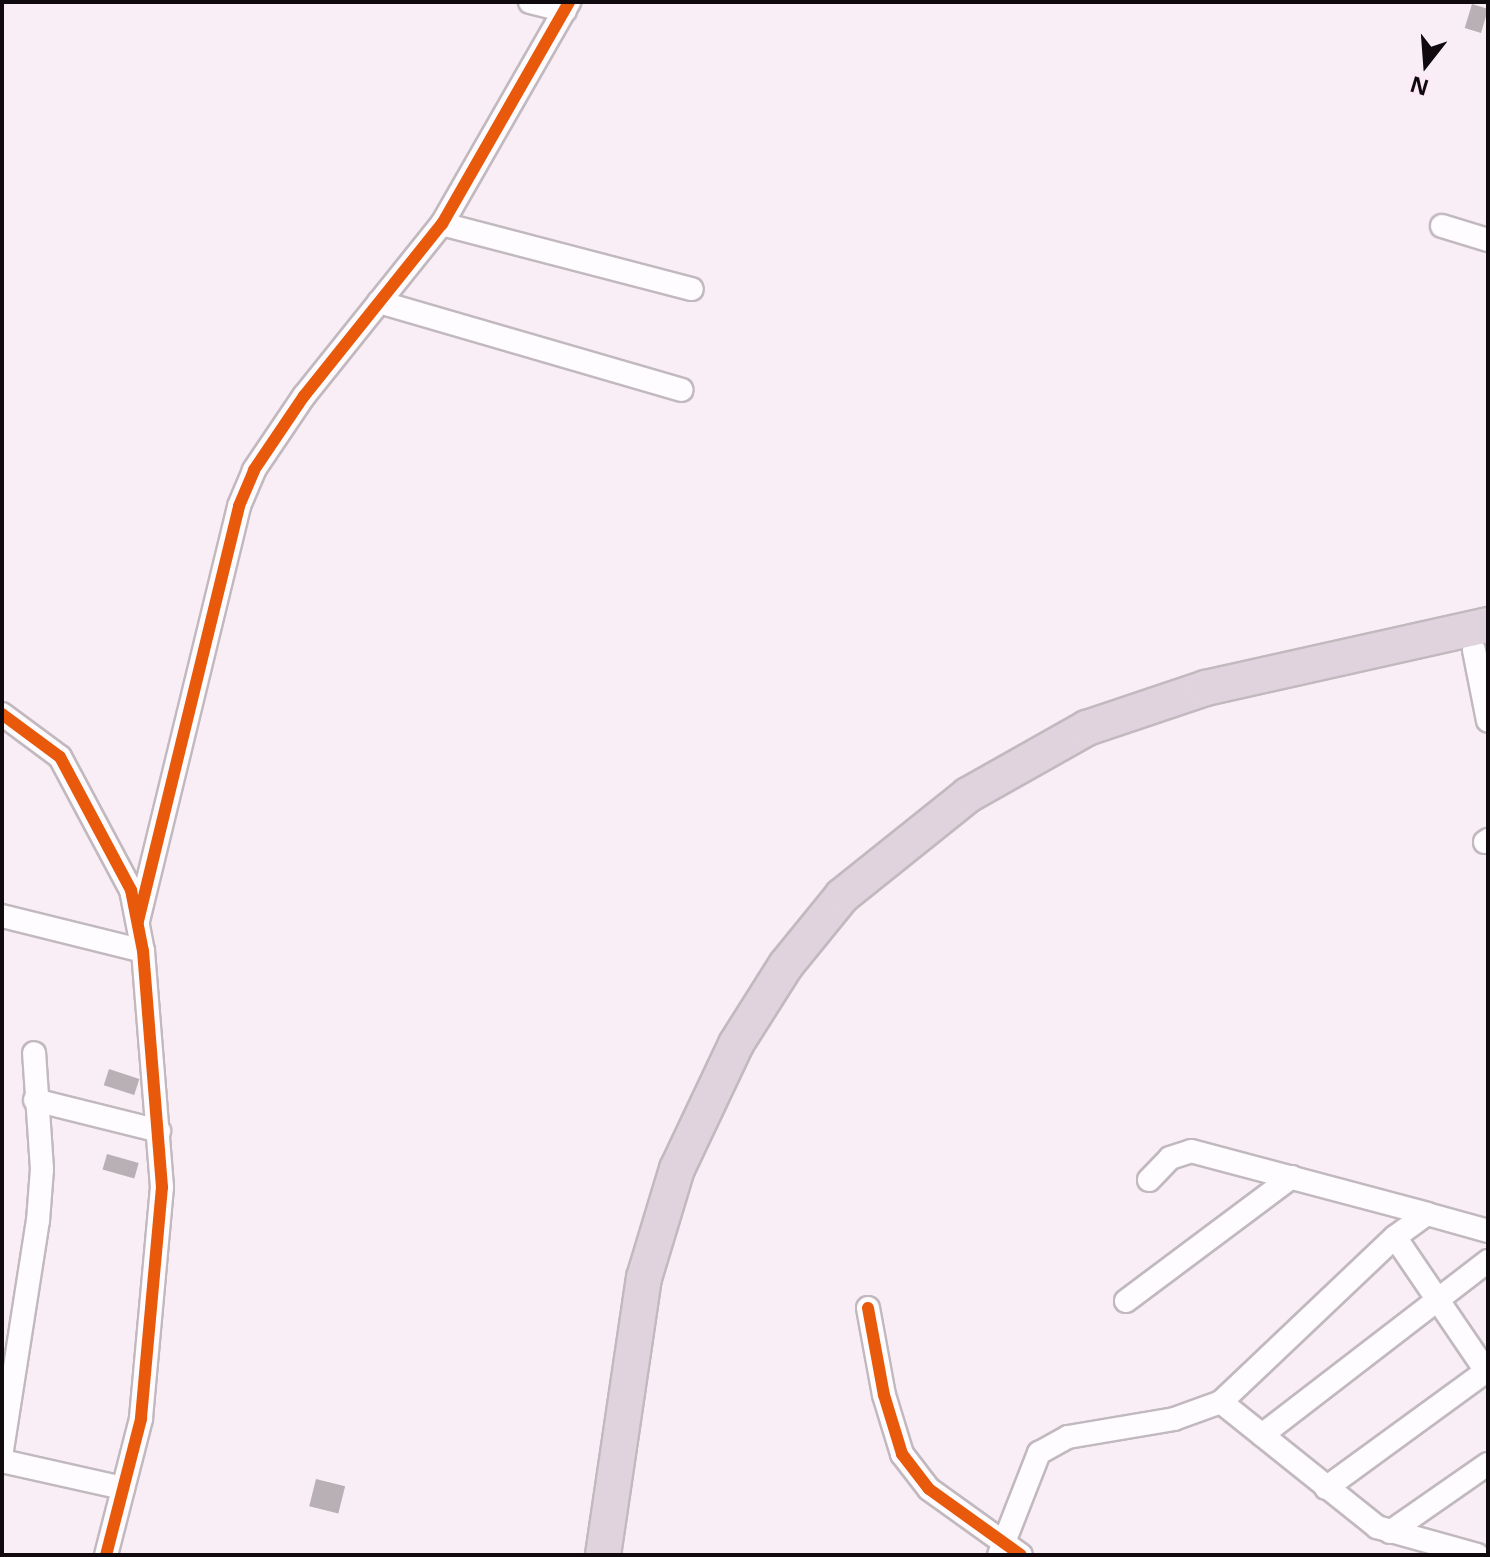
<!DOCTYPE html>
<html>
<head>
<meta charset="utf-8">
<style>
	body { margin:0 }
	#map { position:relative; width:1490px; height:1557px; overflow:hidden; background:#f9eef5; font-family:"Noto Sans",sans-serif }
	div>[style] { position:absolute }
	.building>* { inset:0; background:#b9b0b5; transform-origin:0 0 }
	.roads { filter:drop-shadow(2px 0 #c2b9bf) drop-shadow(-2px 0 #c2b9bf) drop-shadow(0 2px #c2b9bf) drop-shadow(0 -2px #c2b9bf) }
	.minor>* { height:22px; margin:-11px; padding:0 11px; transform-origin:11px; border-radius:11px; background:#fefcfe }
	.highway>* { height:34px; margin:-17px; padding:0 17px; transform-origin:17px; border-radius:17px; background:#e1d3dd }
	.cycleway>* { height:12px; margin:-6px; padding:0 6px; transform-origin:6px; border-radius:6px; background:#e8590c }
	span { translate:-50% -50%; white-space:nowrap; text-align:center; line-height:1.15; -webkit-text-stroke:8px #fdeaf6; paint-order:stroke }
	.frame { position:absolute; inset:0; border:4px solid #10090e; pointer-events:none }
	.north { position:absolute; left:1386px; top:24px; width:80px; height:80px; -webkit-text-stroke:6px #fdeaf6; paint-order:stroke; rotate:197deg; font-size:22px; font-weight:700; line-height:32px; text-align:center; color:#10090e }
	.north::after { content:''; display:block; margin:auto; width:28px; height:36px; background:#10090e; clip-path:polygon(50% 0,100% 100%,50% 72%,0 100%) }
</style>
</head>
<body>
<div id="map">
	<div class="building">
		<div style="left:1472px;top:4px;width:17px;height:25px;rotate:17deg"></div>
		<div style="left:109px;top:1069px;width:32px;height:17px;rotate:18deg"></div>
		<div style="left:107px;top:1154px;width:33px;height:16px;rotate:16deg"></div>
		<div style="left:316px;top:1479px;width:30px;height:28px;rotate:14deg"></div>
	</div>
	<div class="roads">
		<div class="minor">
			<div style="left:530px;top:2px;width:36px;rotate:14deg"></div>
			<div style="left:442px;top:224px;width:258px;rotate:14.6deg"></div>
			<div style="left:1442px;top:226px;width:48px;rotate:16.9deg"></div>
			<div style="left:379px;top:302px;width:315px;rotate:16.2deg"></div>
			<div style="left:1474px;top:650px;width:72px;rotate:78.8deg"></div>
			<div style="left:2px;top:714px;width:72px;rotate:36.6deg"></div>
			<div style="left:60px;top:757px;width:151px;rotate:61.9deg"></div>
			<div style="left:131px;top:890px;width:62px;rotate:78.9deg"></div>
			<div style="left:143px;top:951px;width:237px;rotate:85.4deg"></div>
			<div style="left:162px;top:1187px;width:233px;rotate:95.2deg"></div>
			<div style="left:141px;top:1419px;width:140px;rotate:104.4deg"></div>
			<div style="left:1485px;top:842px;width:4px;rotate:-34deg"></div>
			<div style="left:2px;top:916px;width:145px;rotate:13.9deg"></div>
			<div style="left:138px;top:921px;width:427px;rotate:-76.3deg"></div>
			<div style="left:239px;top:506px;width:39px;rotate:-67deg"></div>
			<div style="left:254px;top:470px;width:89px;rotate:-56deg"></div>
			<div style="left:304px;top:396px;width:221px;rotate:-51.3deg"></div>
			<div style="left:442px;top:224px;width:256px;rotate:-60.2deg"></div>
			<div style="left:35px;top:1100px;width:128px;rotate:14deg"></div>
			<div style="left:1149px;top:1180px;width:30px;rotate:-46deg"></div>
			<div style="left:1170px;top:1158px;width:22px;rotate:-18deg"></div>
			<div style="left:1191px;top:1151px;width:244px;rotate:14.9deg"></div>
			<div style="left:1395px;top:1237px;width:166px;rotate:55.8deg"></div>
			<div style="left:1126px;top:1301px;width:207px;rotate:-36.8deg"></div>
			<div style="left:868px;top:1308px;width:88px;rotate:79.6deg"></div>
			<div style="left:884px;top:1395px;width:62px;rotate:73deg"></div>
			<div style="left:902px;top:1454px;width:44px;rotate:52.4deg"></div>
			<div style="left:929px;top:1489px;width:113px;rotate:35.7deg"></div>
			<div style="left:1221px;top:1402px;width:240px;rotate:-43.5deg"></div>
			<div style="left:1395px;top:1237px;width:39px;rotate:-36deg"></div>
			<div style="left:1427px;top:1214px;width:63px;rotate:15.6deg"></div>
			<div style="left:1262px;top:1435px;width:285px;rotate:-37.6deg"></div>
			<div style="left:2px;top:1450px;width:232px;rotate:-81.1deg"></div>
			<div style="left:38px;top:1221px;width:52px;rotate:-85.6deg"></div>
			<div style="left:42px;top:1169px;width:116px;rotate:-93.9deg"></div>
			<div style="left:2px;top:1461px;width:124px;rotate:12.6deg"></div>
			<div style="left:1326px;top:1488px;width:200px;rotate:-36.1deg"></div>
			<div style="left:1390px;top:1532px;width:119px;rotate:-34.8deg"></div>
			<div style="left:999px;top:1555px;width:110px;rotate:-68.6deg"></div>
			<div style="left:1039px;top:1453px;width:33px;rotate:-29deg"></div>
			<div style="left:1068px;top:1437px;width:108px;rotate:-9.6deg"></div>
			<div style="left:1174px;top:1419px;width:50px;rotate:-19.9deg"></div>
			<div style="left:1221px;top:1402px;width:200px;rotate:38.7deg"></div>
			<div style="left:1377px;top:1527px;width:104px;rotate:15.6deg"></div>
		</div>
		<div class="highway">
			<div style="left:603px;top:1555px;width:280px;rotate:-81.6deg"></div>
			<div style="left:644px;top:1278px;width:114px;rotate:-73.2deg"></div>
			<div style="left:677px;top:1169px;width:138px;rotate:-64.7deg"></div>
			<div style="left:736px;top:1044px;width:93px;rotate:-57.7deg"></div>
			<div style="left:786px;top:965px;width:89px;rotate:-50.9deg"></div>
			<div style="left:842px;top:896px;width:161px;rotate:-38.7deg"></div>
			<div style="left:968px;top:795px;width:137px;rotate:-29.4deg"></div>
			<div style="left:1087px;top:728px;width:126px;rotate:-18.6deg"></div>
			<div style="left:1206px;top:688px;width:289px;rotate:-12.6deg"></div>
		</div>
	</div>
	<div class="cycleway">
		<div style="left:2px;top:714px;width:72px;rotate:36.6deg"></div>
		<div style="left:60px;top:757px;width:151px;rotate:61.9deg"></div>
		<div style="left:131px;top:890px;width:62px;rotate:78.9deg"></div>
		<div style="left:143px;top:951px;width:237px;rotate:85.4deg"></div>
		<div style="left:162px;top:1187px;width:233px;rotate:95.2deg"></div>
		<div style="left:141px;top:1419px;width:140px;rotate:104.4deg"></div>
		<div style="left:138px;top:921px;width:427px;rotate:-76.3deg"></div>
		<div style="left:239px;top:506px;width:39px;rotate:-67deg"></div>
		<div style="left:254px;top:470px;width:89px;rotate:-56deg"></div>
		<div style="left:304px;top:396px;width:221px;rotate:-51.3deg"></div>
		<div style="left:442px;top:224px;width:256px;rotate:-60.2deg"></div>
		<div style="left:868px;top:1308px;width:88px;rotate:79.6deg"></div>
		<div style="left:884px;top:1395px;width:62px;rotate:73deg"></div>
		<div style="left:902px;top:1454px;width:44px;rotate:52.4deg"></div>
		<div style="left:929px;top:1489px;width:113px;rotate:35.7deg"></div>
	</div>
	<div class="frame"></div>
	<div class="north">N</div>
</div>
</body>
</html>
